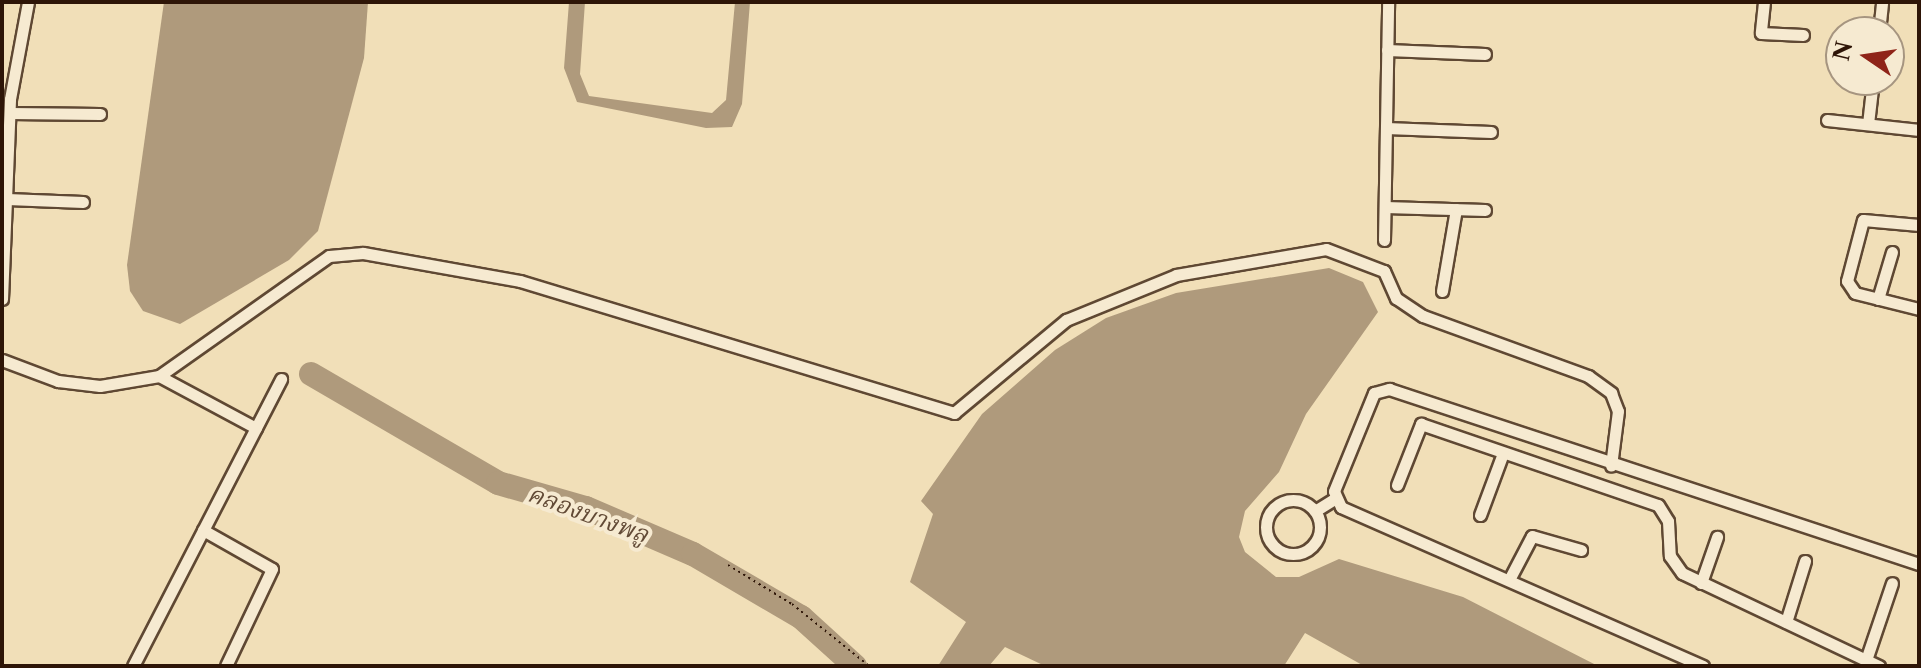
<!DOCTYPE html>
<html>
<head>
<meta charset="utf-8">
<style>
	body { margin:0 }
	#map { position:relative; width:1921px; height:668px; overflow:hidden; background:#f1dfb8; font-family:"Libre Caslon Text","Noto Serif Thai",serif }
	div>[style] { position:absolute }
	.water>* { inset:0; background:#af9a7c }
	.river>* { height:24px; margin:-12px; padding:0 12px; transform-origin:12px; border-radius:12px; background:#af9a7c }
	.path>* { height:2px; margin-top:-1px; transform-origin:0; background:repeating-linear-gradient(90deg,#2e1507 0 2px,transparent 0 6px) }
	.roads { filter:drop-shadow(2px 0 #5f4833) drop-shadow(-2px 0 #5f4833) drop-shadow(0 2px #5f4833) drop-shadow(0 -2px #5f4833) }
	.minor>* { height:11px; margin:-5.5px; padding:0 5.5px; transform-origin:5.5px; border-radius:5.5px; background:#f6ead1 }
	.minor>.ring { margin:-5.5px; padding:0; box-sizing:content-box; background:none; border:11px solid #f6ead1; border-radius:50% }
	span { translate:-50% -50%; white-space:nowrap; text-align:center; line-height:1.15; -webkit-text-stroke:8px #f6ead1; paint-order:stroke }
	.water-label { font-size:24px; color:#624a36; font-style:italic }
	.frame { position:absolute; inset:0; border:4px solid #2e1507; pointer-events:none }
	.north { position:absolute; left:1825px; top:16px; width:80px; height:80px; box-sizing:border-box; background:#f6ead1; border:2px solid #a69580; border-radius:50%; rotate:283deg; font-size:22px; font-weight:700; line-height:32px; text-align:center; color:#2e1507 }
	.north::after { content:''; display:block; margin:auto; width:28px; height:36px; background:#8f2418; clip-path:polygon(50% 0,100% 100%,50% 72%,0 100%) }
</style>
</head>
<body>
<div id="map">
	<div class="water">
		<div style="clip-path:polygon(164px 2px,368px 2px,364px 58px,318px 231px,289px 260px,180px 324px,143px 311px,130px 291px,127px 265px)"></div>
		<div style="clip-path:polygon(569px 2px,585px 2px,580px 74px,589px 96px,712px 113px,726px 100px,735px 2px,750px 2px,742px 104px,732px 127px,706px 128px,577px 102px,564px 68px)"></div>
		<div style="clip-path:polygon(1329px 268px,1363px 282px,1378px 312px,1306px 414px,1279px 472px,1245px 511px,1239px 537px,1245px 552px,1276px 577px,1299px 577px,1339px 559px,1463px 597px,1598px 666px,1364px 666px,1305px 633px,1284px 666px,1045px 666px,1005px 647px,989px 666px,938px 666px,966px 622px,910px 582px,933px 514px,921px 501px,982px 414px,1055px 350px,1106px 318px,1176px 293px)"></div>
	</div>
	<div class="river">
		<div style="left:311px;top:374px;width:216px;rotate:30.2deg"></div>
		<div style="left:498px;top:483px;width:91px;rotate:15.9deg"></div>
		<div style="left:586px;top:508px;width:116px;rotate:23.3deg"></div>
		<div style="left:693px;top:554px;width:125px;rotate:30.3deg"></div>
		<div style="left:801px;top:617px;width:73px;rotate:42.2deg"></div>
	</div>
	<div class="path">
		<div style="left:728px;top:565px;width:75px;rotate:31.4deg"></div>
		<div style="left:792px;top:604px;width:99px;rotate:38.8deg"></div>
	</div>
	<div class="roads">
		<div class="minor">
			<div style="left:1764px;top:2px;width:31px;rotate:96deg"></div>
			<div style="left:1761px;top:33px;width:42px;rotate:2.7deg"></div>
			<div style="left:1879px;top:32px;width:30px;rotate:-84deg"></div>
			<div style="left:1387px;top:50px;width:98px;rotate:2.3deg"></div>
			<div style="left:10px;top:113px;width:90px;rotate:0.6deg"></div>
			<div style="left:1827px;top:120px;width:93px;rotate:6.2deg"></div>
			<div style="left:1868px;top:124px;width:44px;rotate:-83.5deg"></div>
			<div style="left:1386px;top:128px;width:105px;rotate:2.2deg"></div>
			<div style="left:7px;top:199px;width:76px;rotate:2.3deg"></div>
			<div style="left:1385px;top:207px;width:100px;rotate:1.7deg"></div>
			<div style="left:1919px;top:225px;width:56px;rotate:-174.9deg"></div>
			<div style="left:1863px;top:220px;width:63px;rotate:104.7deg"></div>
			<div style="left:1847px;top:281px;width:14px;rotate:56deg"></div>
			<div style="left:1855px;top:293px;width:66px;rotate:14deg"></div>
			<div style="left:1384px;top:240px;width:238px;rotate:-89deg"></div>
			<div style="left:1442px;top:291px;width:83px;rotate:-80.3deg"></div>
			<div style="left:2px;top:299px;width:200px;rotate:-87.7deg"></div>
			<div style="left:10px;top:99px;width:99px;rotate:-79.5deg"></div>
			<div style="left:1878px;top:299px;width:49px;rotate:-73.4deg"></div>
			<div style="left:2px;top:360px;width:60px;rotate:20.6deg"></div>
			<div style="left:58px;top:381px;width:42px;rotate:6.8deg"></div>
			<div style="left:100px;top:386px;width:60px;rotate:-9.6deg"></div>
			<div style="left:159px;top:376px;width:110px;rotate:28.2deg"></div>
			<div style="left:159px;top:376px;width:208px;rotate:-35.2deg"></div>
			<div style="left:329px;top:256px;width:34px;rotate:-5deg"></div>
			<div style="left:363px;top:253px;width:159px;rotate:10.1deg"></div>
			<div style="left:520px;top:281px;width:454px;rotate:16.9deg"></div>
			<div style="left:954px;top:413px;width:146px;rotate:-39.7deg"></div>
			<div style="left:1066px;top:320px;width:119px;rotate:-22.2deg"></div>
			<div style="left:1176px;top:275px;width:152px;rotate:-9.8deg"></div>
			<div style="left:1326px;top:249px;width:62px;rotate:20.8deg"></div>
			<div style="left:1384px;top:271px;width:30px;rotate:66deg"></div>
			<div style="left:1396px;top:298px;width:32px;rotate:34deg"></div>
			<div style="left:1423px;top:316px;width:176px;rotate:20deg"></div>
			<div style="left:1588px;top:376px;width:29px;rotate:36deg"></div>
			<div style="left:1611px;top:393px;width:19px;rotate:69deg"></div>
			<div style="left:1618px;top:411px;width:55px;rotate:97.3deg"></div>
			<div style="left:1397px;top:485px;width:66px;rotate:-68.5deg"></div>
			<div style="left:1421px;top:424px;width:250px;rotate:18.9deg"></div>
			<div style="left:1658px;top:505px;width:19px;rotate:58deg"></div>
			<div style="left:1668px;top:521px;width:35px;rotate:87deg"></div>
			<div style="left:1670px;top:556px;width:21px;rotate:55deg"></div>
			<div style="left:1682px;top:573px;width:218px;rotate:25.3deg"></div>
			<div class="ring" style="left:1266px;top:500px;width:43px;height:43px"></div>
			<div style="left:1315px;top:511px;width:25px;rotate:-32deg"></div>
			<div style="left:1480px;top:515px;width:66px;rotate:-69.6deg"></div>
			<div style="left:203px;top:530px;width:79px;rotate:29.5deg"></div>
			<div style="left:272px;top:569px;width:107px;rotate:115.4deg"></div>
			<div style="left:1511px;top:576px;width:45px;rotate:-62.3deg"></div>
			<div style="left:1532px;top:536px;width:51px;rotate:15.9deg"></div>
			<div style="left:1701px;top:583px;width:49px;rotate:-70.8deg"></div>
			<div style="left:1786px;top:622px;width:64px;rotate:-72.7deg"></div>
			<div style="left:1866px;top:660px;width:81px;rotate:-71.3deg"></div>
			<div style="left:133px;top:666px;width:323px;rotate:-62.7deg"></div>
			<div style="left:1703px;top:666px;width:395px;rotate:-156.3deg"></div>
			<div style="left:1341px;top:507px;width:17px;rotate:-114deg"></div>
			<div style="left:1334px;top:491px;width:106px;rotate:-67.8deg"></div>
			<div style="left:1374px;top:393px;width:16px;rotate:-15deg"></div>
			<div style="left:1389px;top:389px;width:558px;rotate:18.27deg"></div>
		</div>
	</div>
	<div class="water-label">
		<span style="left:588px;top:514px;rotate:20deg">คลองบางพลู</span>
	</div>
	<div class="frame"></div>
	<div class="north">N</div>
</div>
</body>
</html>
